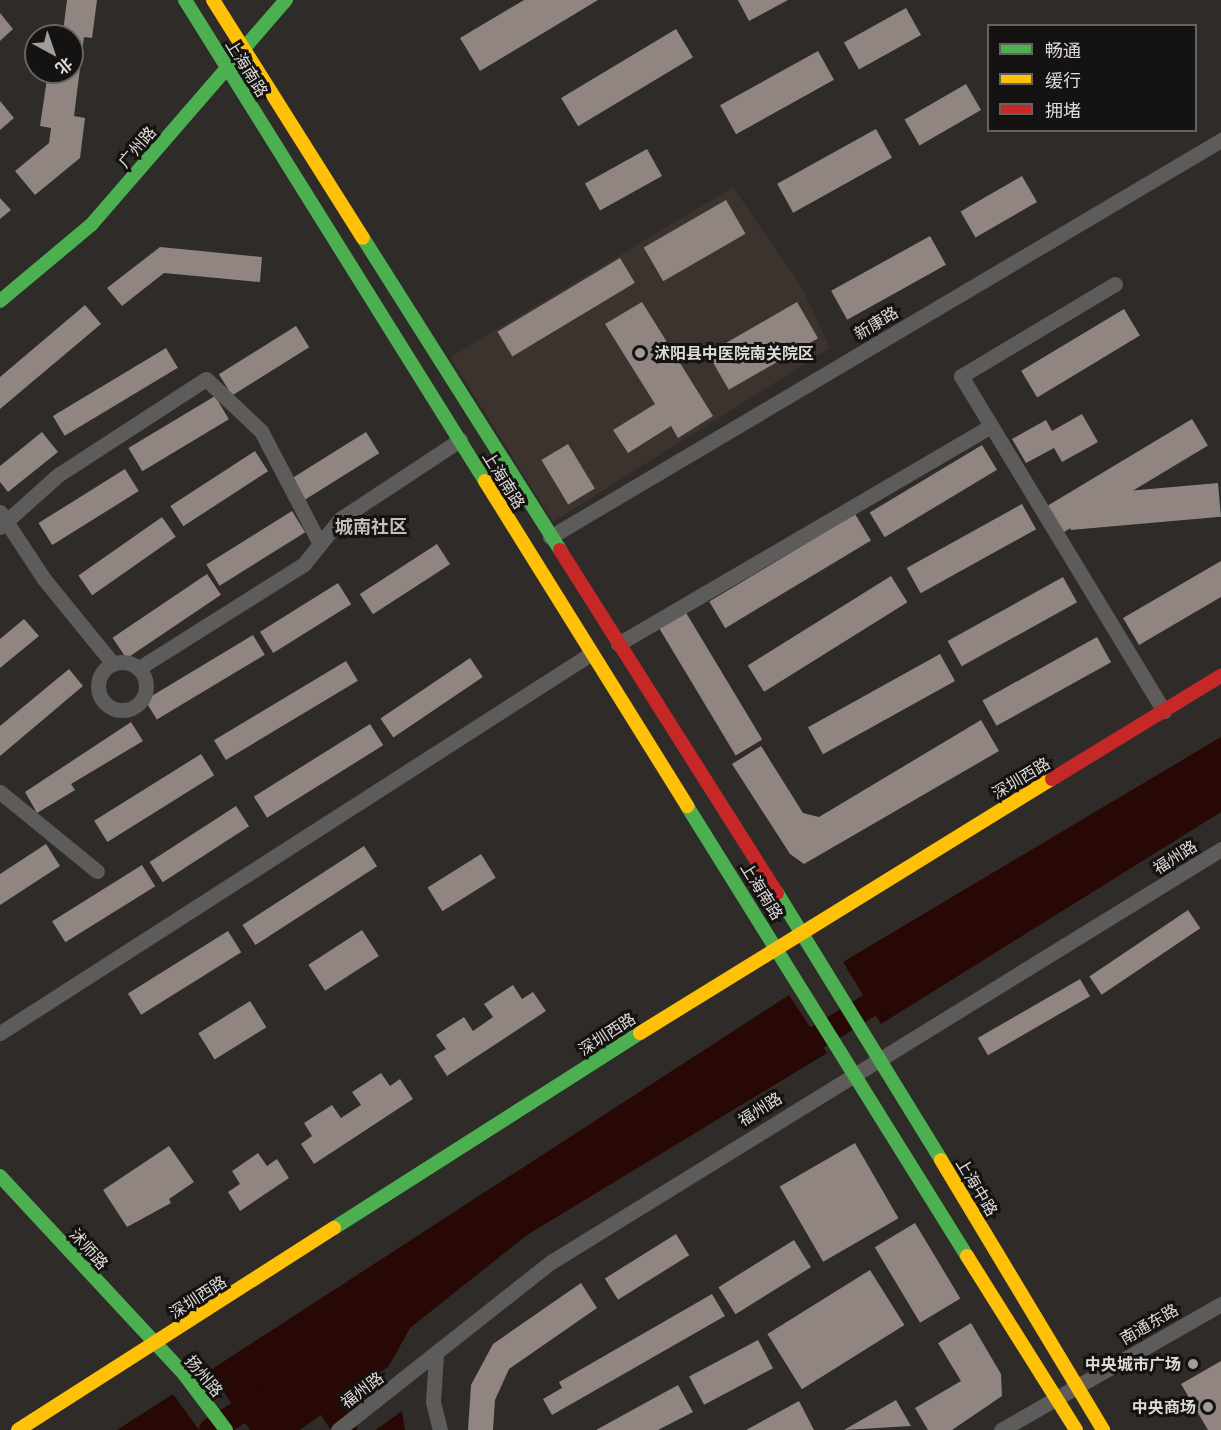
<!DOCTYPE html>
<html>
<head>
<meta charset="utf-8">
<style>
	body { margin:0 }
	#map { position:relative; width:1221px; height:1430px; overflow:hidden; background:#2e2b29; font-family:"Source Serif 4","Noto Sans SC",serif }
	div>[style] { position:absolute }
	.built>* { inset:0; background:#3c322e }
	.water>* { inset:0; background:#280804 }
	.river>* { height:24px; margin:-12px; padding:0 12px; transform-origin:12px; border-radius:12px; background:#280804 }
	.building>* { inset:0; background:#908580; transform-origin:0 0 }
	.street>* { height:15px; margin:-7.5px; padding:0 7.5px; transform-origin:7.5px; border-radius:7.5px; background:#5e5c5b }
	.street>.ring { margin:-7.5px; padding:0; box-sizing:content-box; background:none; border:15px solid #5e5c5b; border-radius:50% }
	.fast>* { height:14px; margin:-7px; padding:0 7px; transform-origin:7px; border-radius:7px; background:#4caf50 }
	.slow>* { height:14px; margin:-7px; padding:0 7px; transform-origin:7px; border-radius:7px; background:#ffc107 }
	.jam>* { height:14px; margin:-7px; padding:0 7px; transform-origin:7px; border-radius:7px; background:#c62828 }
	.dots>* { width:16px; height:16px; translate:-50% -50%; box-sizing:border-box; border:3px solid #151312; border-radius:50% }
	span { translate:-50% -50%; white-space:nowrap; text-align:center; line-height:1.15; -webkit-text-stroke:6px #151312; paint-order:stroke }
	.street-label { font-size:16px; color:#dddad8 }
	.poi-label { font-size:16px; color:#dddad8; font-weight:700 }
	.left { translate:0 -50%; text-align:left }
	.right { translate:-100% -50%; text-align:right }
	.neighbourhood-label { font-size:18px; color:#c6bfbc; font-weight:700 }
	.legend { position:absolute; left:987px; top:24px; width:210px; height:108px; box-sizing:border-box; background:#151312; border:2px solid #656361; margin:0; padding:8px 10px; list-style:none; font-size:18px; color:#dddad8 }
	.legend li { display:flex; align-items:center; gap:12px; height:30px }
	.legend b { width:30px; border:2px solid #656361 }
	.north { position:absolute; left:24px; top:24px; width:60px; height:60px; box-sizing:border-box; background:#151312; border:2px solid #656361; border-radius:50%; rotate:140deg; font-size:16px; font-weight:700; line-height:24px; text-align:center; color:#dddad8 }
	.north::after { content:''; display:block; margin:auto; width:21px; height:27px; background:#a09d9b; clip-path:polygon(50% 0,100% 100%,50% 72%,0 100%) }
</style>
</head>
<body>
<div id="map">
	<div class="built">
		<div style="clip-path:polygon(733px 187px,803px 289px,830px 348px,553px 522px,450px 357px)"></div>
	</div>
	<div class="water">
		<div style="clip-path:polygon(1221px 737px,1221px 812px,881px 1024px,843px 962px)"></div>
		<div style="clip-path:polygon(789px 995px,827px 1053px,527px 1235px,410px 1328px,389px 1366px,300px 1430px,250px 1430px,209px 1371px)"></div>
		<div style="clip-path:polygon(173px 1394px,199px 1430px,117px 1430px)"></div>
		<div style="clip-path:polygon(402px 1411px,405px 1430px,376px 1430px)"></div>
	</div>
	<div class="river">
		<div style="left:808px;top:1043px;width:103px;rotate:-31.5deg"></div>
		<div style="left:314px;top:1382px;width:57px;rotate:57.1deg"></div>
		<div style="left:211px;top:1430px;width:65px;rotate:-31.7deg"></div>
	</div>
	<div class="building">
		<div style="clip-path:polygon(67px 0,97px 0,92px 38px,84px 37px,74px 116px,85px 118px,80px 158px,35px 195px,15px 171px,49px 143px,51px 128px,40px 126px,48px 72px,72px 72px,72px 36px,53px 36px,53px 30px,63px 32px)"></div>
		<div style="clip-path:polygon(524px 0,598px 0,480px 71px,460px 38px)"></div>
		<div style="clip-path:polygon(738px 0,788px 0,749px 21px)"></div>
		<div style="left:906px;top:8px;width:31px;height:71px;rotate:61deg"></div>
		<div style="clip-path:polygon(0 13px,13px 29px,0 41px)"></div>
		<div style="left:676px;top:29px;width:33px;height:134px;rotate:59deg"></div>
		<div style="left:818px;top:51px;width:33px;height:112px;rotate:61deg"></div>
		<div style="left:966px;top:84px;width:30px;height:71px;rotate:60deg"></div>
		<div style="clip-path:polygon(0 101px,14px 118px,0 130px)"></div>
		<div style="left:876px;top:129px;width:33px;height:113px;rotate:61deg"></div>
		<div style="left:647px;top:149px;width:31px;height:71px;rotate:61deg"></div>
		<div style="left:1022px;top:176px;width:30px;height:71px;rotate:60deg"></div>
		<div style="clip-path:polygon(0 198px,11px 210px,0 219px)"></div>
		<div style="left:726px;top:200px;width:39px;height:95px;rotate:60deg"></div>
		<div style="left:930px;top:236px;width:33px;height:113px;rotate:61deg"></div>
		<div style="clip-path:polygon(160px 247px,262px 257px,260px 282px,164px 273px,122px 306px,107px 288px)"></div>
		<div style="left:620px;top:258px;width:29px;height:143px;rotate:59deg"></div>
		<div style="clip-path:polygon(642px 302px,713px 416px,678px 438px,671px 426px,628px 453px,613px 430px,655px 404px,605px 324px)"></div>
		<div style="left:797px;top:302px;width:42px;height:103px;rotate:60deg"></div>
		<div style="clip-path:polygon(85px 305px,101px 324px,0 409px,0 377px)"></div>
		<div style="left:1124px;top:309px;width:31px;height:120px;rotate:59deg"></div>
		<div style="left:296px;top:326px;width:25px;height:91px;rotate:58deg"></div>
		<div style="left:166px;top:348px;width:23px;height:132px;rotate:59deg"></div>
		<div style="left:215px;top:396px;width:27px;height:101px;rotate:59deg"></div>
		<div style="clip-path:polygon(1082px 414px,1098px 442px,1062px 462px,1054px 448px,1026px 463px,1012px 439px,1046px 420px,1052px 431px)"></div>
		<div style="left:1192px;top:419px;width:31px;height:169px;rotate:59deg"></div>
		<div style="clip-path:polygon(42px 432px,58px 452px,8px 492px,0 482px,0 466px)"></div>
		<div style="left:366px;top:432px;width:25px;height:92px;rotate:58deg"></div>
		<div style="left:568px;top:444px;width:52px;height:31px;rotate:59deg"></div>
		<div style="left:982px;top:445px;width:29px;height:131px;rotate:59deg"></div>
		<div style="left:255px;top:451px;width:24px;height:101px;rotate:57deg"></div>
		<div style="left:125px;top:469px;width:26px;height:102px;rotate:58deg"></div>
		<div style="left:1218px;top:483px;width:34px;height:151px;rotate:85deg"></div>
		<div style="left:1022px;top:504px;width:29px;height:132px;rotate:61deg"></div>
		<div style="left:292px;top:511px;width:25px;height:101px;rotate:58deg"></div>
		<div style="left:855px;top:514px;width:31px;height:170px;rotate:59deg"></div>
		<div style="left:162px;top:517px;width:24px;height:102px;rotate:55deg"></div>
		<div style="left:437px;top:544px;width:24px;height:92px;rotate:57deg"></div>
		<div style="clip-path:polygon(1221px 561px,1221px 597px,1139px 645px,1123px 618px)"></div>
		<div style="left:207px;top:574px;width:25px;height:114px;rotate:56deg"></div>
		<div style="left:891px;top:576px;width:31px;height:169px;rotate:58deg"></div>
		<div style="left:1063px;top:577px;width:29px;height:132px;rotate:61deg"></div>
		<div style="left:338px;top:583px;width:25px;height:92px;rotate:58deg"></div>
		<div style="left:685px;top:611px;width:150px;height:31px;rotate:59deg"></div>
		<div style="clip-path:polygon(24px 619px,39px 636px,0 668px,0 639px)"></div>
		<div style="left:253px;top:635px;width:23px;height:126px;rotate:59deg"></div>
		<div style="left:1097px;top:637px;width:29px;height:131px;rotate:61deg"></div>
		<div style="left:940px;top:654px;width:31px;height:151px;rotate:61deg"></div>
		<div style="left:470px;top:658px;width:23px;height:108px;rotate:56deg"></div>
		<div style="left:346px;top:661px;width:23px;height:154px;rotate:59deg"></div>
		<div style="clip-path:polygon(69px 669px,83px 686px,0 756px,0 726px)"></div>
		<div style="clip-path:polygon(981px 720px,999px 751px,804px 864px,790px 854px,732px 764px,761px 746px,803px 813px,819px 817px)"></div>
		<div style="clip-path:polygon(131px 722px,143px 741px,71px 784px,75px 790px,37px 813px,25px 792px)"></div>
		<div style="left:370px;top:724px;width:25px;height:137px;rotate:58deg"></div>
		<div style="left:201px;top:754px;width:25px;height:126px;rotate:58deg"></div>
		<div style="left:236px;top:806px;width:24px;height:103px;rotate:57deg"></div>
		<div style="clip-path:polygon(46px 844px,60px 866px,0 905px,0 874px)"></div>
		<div style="left:364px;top:846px;width:24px;height:145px;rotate:57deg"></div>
		<div style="left:481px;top:854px;width:28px;height:63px;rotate:58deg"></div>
		<div style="left:142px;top:865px;width:25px;height:106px;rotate:58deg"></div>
		<div style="left:1188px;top:910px;width:22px;height:119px;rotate:56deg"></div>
		<div style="left:362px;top:930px;width:31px;height:64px;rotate:57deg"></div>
		<div style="left:228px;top:931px;width:25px;height:118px;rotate:58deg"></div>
		<div style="left:1080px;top:979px;width:20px;height:118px;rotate:60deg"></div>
		<div style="clip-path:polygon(513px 985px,522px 999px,533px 992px,546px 1011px,447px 1076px,434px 1056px,446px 1049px,436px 1035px,464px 1017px,473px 1031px,493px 1017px,484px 1004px)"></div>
		<div style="left:250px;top:1001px;width:31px;height:61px;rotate:58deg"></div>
		<div style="clip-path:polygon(381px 1073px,390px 1086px,400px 1079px,413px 1099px,314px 1164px,301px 1144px,312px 1136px,304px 1123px,332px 1105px,341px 1118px,361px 1105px,352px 1092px)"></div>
		<div style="left:855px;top:1143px;width:87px;height:87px;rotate:60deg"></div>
		<div style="clip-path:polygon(169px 1146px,194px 1182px,169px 1199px,171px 1203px,127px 1227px,103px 1190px)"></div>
		<div style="clip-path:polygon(258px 1153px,267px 1166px,277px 1159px,289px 1178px,240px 1211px,228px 1192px,240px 1184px,232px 1171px)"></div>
		<div style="left:915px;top:1223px;width:88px;height:47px;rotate:59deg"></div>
		<div style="left:676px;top:1234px;width:25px;height:84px;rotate:58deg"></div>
		<div style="left:794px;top:1240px;width:32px;height:89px;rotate:58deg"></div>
		<div style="left:870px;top:1270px;width:65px;height:121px;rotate:58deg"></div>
		<div style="clip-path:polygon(581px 1283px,597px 1308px,509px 1369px,495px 1400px,493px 1430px,468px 1430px,471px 1385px,493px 1344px)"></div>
		<div style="clip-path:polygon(712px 1294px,725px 1316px,552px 1415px,543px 1399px,562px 1388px,559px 1382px)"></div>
		<div style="clip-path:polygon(971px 1323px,1001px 1374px,1002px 1396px,952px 1430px,928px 1430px,915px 1408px,961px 1381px,938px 1343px)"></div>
		<div style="left:758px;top:1340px;width:32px;height:78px;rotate:62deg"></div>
		<div style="clip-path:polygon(1221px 1361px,1221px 1430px,1208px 1430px,1181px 1384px)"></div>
		<div style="clip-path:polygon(678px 1385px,693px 1412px,658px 1430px,596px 1430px)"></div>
		<div style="clip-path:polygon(896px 1400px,911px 1426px,844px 1430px)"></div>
		<div style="clip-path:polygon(799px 1401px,814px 1430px,746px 1430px)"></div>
	</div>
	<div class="street">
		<div style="left:1115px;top:284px;width:179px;rotate:149.1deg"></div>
		<div style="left:961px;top:376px;width:392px;rotate:58.8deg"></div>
		<div style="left:0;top:512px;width:80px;rotate:56.7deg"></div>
		<div style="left:44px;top:579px;width:109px;rotate:50.9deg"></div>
		<div style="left:0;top:527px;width:78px;rotate:-41.9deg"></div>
		<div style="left:58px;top:475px;width:176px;rotate:-33deg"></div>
		<div style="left:206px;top:379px;width:76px;rotate:43.4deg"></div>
		<div style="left:261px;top:431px;width:127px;rotate:62.4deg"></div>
		<div style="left:550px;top:537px;width:780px;rotate:-30.61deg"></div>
		<div style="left:618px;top:644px;width:431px;rotate:-30.3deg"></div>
		<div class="ring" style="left:98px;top:662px;width:33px;height:33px"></div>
		<div style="left:139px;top:668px;width:195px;rotate:-32.2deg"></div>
		<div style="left:304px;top:564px;width:58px;rotate:-51.3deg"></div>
		<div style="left:340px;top:519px;width:144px;rotate:-33.4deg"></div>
		<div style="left:0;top:792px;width:125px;rotate:39.2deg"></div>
		<div style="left:0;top:1033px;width:703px;rotate:-32.7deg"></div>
		<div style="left:436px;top:1354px;width:48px;rotate:93.6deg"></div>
		<div style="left:433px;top:1402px;width:29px;rotate:76deg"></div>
		<div style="left:338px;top:1430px;width:271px;rotate:-38.3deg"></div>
		<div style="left:551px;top:1262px;width:787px;rotate:-31.65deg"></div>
		<div style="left:1001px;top:1430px;width:254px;rotate:-29.8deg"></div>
	</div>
	<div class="fast">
		<div style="left:185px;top:0;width:567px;rotate:58.05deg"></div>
		<div style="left:363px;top:238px;width:369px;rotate:57.7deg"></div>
		<div style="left:0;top:301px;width:119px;rotate:-39.9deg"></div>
		<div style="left:91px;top:225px;width:298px;rotate:-49.1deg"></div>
		<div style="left:687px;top:806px;width:530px;rotate:58.11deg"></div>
		<div style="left:777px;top:893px;width:313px;rotate:58.4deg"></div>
		<div style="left:0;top:1176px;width:270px;rotate:47.1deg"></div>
		<div style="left:184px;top:1374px;width:70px;rotate:53.1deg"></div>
		<div style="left:334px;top:1228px;width:363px;rotate:-32.5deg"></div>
	</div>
	<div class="slow">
		<div style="left:213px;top:0;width:281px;rotate:57.8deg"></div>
		<div style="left:485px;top:481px;width:383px;rotate:58.1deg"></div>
		<div style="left:640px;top:1033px;width:484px;rotate:-31.7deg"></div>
		<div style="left:941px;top:1160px;width:315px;rotate:59deg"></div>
		<div style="left:967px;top:1256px;width:205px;rotate:57.9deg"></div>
		<div style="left:18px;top:1430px;width:375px;rotate:-32.6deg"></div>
	</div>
	<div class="jam">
		<div style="left:560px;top:550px;width:406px;rotate:57.7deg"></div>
		<div style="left:1052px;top:779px;width:198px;rotate:-31.4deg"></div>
	</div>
	<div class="dots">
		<div style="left:640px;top:353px;background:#a09d9b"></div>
		<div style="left:1193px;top:1364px;background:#a09d9b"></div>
		<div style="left:1208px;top:1407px;background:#a09d9b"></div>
	</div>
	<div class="street-label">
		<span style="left:247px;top:68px;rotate:58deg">上海南路</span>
		<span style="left:137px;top:147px;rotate:-49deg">广州路</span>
		<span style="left:876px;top:323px;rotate:-31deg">新康路</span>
		<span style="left:504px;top:480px;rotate:58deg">上海南路</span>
		<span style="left:1021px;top:778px;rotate:-31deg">深圳西路</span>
		<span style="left:1175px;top:857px;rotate:-32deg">福州路</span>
		<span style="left:762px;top:891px;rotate:58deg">上海南路</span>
		<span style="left:607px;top:1034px;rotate:-33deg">深圳西路</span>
		<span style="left:760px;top:1109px;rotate:-32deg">福州路</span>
		<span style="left:977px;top:1187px;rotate:59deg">上海中路</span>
		<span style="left:89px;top:1249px;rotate:48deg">沭师路</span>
		<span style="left:198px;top:1297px;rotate:-33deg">深圳西路</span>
		<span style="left:1149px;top:1324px;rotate:-30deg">南通东路</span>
		<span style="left:204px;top:1376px;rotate:50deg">扬州路</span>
		<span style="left:362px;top:1390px;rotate:-37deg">福州路</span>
	</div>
	<div class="poi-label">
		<span class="left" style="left:654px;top:353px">沭阳县中医院南关院区</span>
		<span class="right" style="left:1181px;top:1364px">中央城市广场</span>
		<span class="right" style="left:1196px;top:1407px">中央商场</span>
	</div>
	<div class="neighbourhood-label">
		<span style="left:371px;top:527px">城南社区</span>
	</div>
	<ul class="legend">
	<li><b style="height:8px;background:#4caf50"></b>畅通</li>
	<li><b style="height:8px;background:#ffc107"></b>缓行</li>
	<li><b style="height:8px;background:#c62828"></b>拥堵</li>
	</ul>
	<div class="north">北</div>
</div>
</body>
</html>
